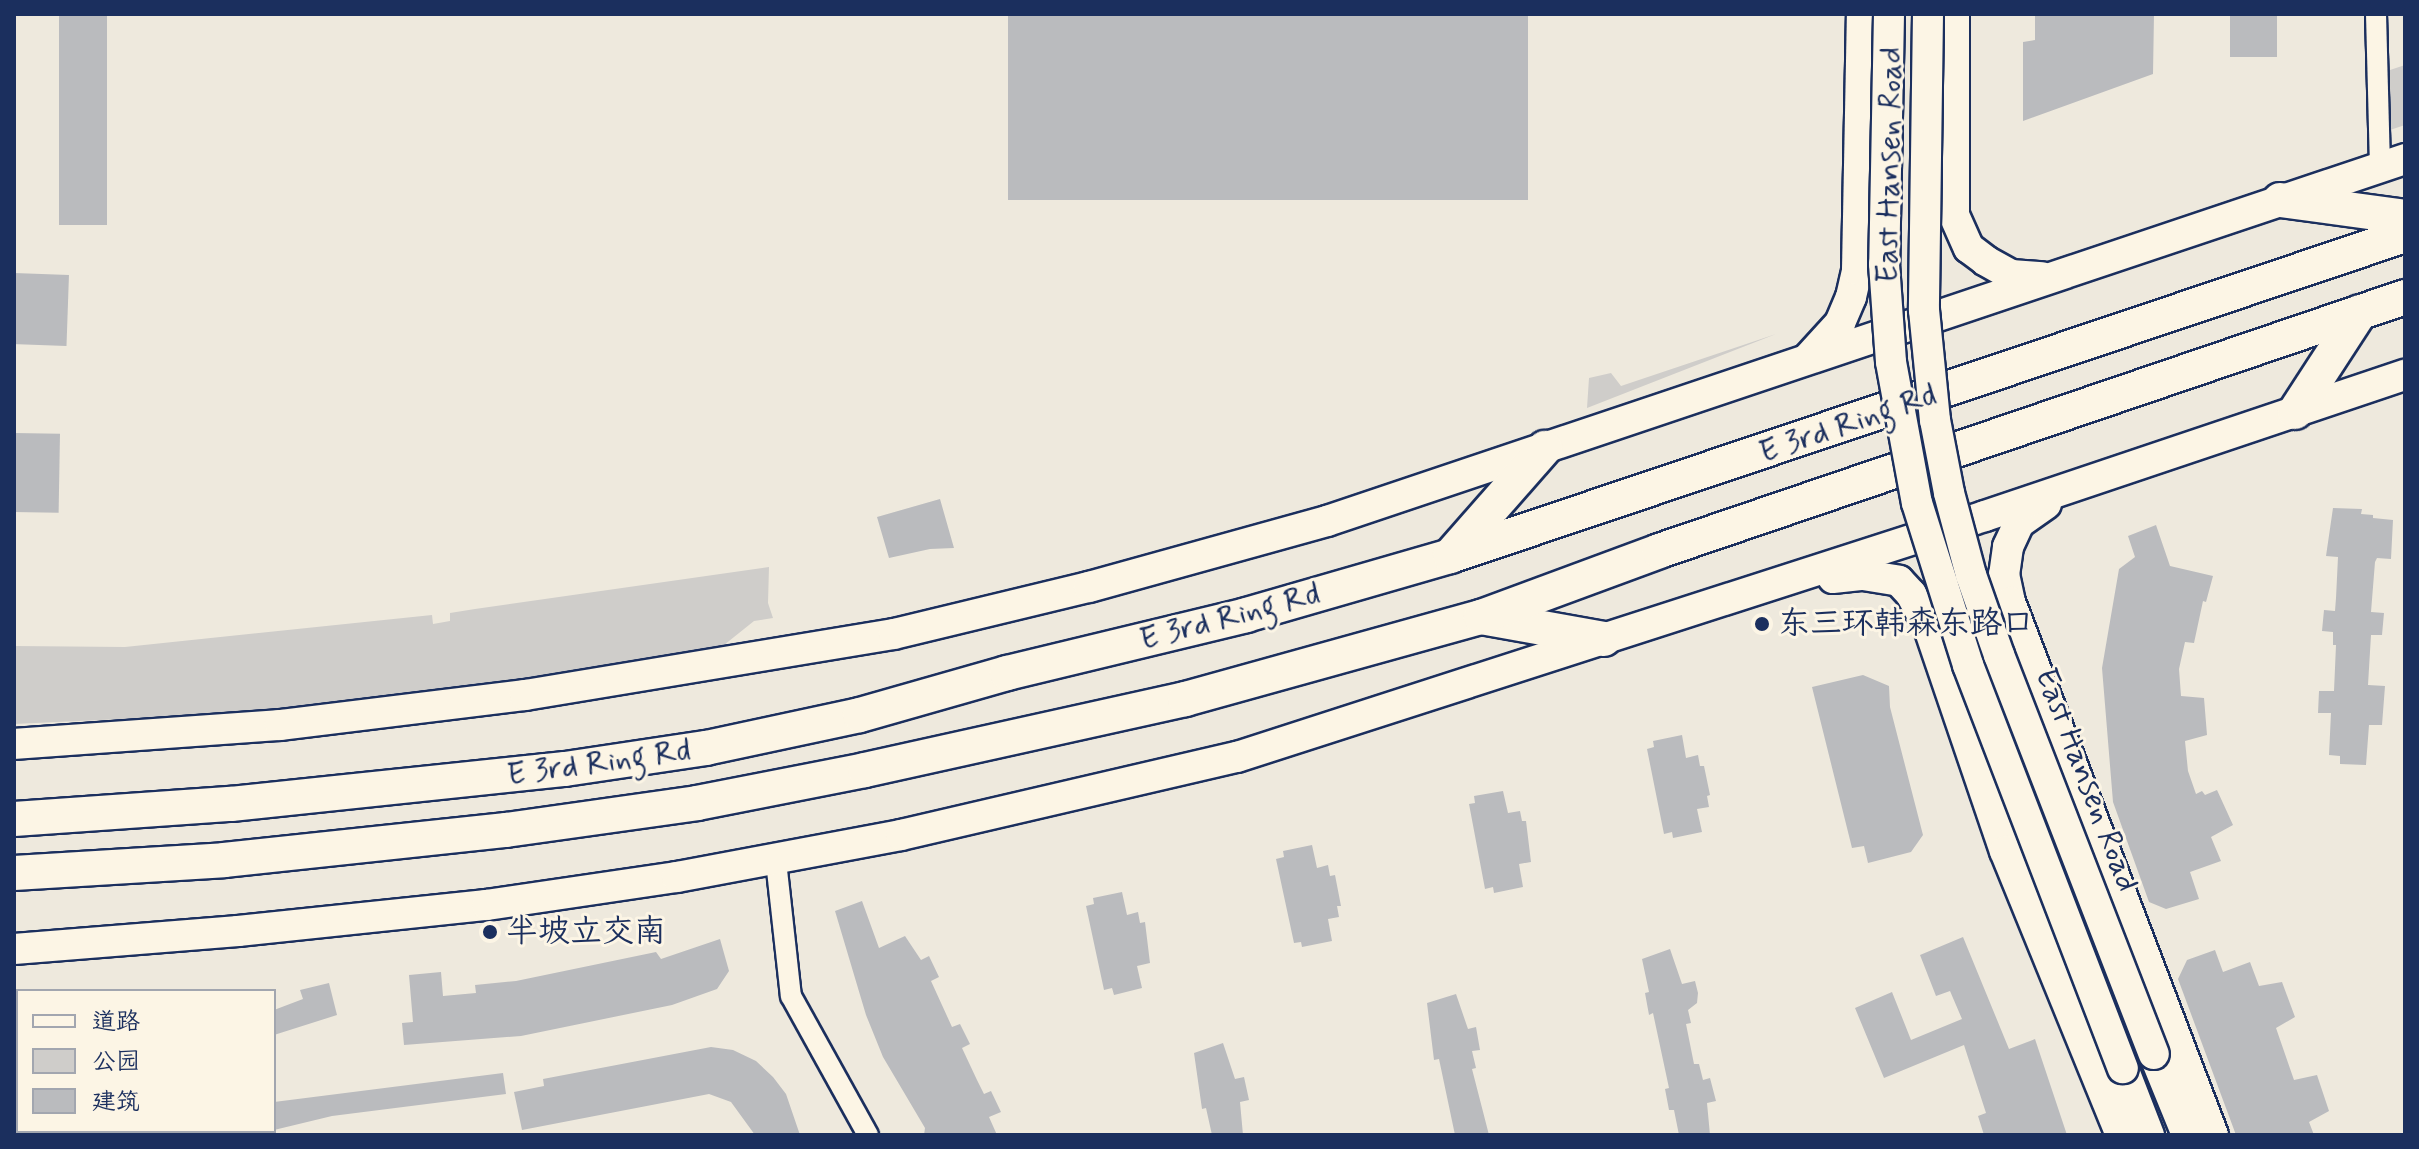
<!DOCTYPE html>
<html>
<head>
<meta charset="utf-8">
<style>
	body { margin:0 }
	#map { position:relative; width:2419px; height:1149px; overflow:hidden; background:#eee9dd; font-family:Mynerve,"LXGW WenKai TC",sans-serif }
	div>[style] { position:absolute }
	.green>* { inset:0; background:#cfcdca }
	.building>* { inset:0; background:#babbbe; transform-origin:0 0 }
	.roads { filter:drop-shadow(2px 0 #1b2f5e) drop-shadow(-2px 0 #1b2f5e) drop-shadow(0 2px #1b2f5e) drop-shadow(0 -2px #1b2f5e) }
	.minor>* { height:20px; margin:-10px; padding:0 10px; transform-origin:10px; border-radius:10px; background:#fcf5e5 }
	.secondary>* { height:30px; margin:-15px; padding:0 15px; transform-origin:15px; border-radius:15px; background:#fcf5e5 }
	.trunk>* { height:34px; margin:-17px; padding:0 17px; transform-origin:17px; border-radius:17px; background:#fcf5e5 }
	.bridges { filter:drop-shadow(2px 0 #1b2f5e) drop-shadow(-2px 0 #1b2f5e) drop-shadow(0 2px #1b2f5e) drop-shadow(0 -2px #1b2f5e) }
	.secondary-bridge>* { height:30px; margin:-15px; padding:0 15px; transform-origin:15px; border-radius:15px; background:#fcf5e5 }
	.dots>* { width:22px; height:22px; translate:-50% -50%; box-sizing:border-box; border:4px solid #fcf5e5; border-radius:50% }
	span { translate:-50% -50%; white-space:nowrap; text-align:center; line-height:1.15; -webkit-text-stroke:6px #fcf5e5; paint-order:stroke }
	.street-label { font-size:32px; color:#1b2f5e }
	.poi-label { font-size:32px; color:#1b2f5e }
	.left { translate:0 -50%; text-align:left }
	.frame { position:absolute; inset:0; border:16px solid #1b2f5e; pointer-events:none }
	.legend { position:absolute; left:16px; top:989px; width:260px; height:144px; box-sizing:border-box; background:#fcf5e5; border:2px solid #a2a6af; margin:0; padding:10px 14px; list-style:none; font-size:24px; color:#1b2f5e }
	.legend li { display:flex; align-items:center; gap:16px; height:40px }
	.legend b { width:40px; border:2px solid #a2a6af }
</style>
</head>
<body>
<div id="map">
	<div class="green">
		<div style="clip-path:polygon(2405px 65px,2405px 125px,2387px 131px,2387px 71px)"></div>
		<div style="clip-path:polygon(1776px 334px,1587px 408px,1589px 378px,1611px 373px,1621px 386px)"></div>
		<div style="clip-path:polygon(769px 567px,768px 603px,773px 618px,754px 621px,724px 645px,489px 686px,323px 705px,209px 715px,14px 724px,14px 646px,125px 647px,432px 615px,433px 624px,450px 621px,450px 613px,475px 609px)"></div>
	</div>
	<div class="building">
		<div style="left:59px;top:14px;width:48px;height:211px"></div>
		<div style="left:1008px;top:14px;width:520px;height:186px"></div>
		<div style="clip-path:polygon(2035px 14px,2154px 14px,2153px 74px,2023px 121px,2023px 42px,2035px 40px)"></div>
		<div style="left:2230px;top:14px;width:47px;height:43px"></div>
		<div style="left:14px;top:273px;width:55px;height:71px;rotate:2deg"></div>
		<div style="left:14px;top:433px;width:46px;height:79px;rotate:1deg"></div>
		<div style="clip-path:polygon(940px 499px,954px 548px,930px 549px,889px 558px,877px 517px)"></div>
		<div style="clip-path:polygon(2333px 508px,2362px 509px,2361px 514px,2373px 515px,2373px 518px,2393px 520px,2391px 559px,2377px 558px,2375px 562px,2371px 612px,2384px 613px,2382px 635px,2371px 635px,2368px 685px,2385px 686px,2382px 725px,2369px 725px,2366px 765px,2340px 764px,2340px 756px,2329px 755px,2331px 713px,2318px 713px,2319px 691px,2334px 691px,2336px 645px,2333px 645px,2333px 632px,2322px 631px,2324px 610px,2335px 611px,2336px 598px,2338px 557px,2326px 556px)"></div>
		<div style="clip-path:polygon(2156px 525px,2170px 566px,2213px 576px,2206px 602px,2203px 601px,2194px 643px,2185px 642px,2179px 669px,2181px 696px,2204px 698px,2207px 735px,2185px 741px,2188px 771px,2196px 794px,2202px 791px,2205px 795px,2217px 790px,2233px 825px,2211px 837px,2221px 861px,2190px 872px,2199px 899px,2166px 909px,2149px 902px,2113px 802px,2102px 668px,2119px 569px,2135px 557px,2128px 536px)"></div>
		<div style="clip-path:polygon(1863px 675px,1889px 686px,1890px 707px,1923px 835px,1911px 852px,1868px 863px,1864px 846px,1852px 848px,1812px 687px)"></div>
		<div style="clip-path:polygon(1682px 735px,1686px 758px,1698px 755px,1700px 766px,1704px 766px,1710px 795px,1707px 796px,1709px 807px,1697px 809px,1702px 832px,1673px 838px,1672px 832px,1664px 834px,1647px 749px,1654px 747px,1653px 741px)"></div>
		<div style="clip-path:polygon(1503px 791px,1508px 813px,1520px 811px,1522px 821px,1526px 821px,1531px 862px,1519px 864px,1523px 887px,1494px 893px,1493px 887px,1485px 889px,1469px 804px,1475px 803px,1474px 796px)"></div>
		<div style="clip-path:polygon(1312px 845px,1317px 868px,1328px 865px,1330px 876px,1335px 875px,1341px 906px,1337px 906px,1339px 917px,1328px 919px,1332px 941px,1302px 947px,1301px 942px,1294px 943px,1276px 859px,1284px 857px,1283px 851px)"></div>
		<div style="clip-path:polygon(1122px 892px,1127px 915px,1138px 912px,1140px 923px,1145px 922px,1150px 963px,1137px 966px,1142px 988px,1114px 995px,1112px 988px,1104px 990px,1086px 906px,1094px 904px,1093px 898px)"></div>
		<div style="clip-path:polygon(862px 901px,879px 948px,905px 936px,921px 960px,929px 956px,939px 977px,931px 981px,952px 1027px,960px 1024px,970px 1044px,962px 1048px,977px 1080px,984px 1094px,991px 1091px,1001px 1112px,989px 1117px,997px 1135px,924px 1135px,925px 1128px,883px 1057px,866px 1015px,835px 911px)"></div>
		<div style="clip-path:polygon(1963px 937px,2009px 1049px,2035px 1039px,2067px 1135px,1984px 1135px,1978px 1116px,1986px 1113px,1964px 1045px,1884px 1078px,1855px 1008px,1892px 992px,1911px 1040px,1962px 1019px,1950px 991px,1936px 996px,1920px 955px)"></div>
		<div style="clip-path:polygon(720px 939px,729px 971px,717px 989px,672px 1005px,521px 1036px,404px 1045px,402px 1023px,413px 1022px,409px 975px,441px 972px,443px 996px,476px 993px,475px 985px,516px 981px,656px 952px,661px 959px)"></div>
		<div style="clip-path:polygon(1670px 949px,1682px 984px,1695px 981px,1698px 993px,1697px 1003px,1688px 1010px,1691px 1023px,1686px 1024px,1694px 1064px,1699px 1064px,1703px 1080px,1710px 1078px,1716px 1101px,1707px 1103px,1710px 1135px,1679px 1135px,1674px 1110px,1669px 1110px,1665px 1089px,1669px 1088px,1653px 1013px,1649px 1015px,1645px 993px,1649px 992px,1642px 959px)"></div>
		<div style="clip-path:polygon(2215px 950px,2223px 972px,2250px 962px,2259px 986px,2282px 982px,2295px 1017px,2276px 1028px,2294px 1080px,2317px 1075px,2329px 1111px,2309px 1122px,2314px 1135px,2236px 1135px,2178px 979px,2187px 960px)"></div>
		<div style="clip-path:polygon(329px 983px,337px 1015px,274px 1035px,274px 1010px,303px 999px,300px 990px)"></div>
		<div style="clip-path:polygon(1456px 994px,1468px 1029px,1476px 1027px,1480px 1050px,1472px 1051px,1476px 1068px,1472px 1069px,1489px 1135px,1455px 1135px,1439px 1059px,1434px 1060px,1427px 1003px)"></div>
		<div style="clip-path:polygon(1223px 1043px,1235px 1079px,1244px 1077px,1249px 1100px,1240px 1102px,1243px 1135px,1212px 1135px,1206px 1108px,1202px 1109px,1194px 1053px)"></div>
		<div style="clip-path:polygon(711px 1047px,733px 1050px,756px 1061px,773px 1077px,786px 1094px,800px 1135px,755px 1135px,731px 1102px,709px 1094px,522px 1130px,514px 1092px,544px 1086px,543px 1079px)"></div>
		<div style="clip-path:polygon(503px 1073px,506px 1094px,332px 1116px,274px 1130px,274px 1102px)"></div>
	</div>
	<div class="roads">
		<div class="minor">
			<div style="left:2376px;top:14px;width:153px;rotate:88.5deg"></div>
			<div style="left:776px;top:861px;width:136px;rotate:83.7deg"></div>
			<div style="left:791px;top:996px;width:159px;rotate:61deg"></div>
		</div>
		<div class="secondary">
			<div style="left:1954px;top:14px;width:201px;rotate:90deg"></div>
			<div style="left:1954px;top:215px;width:36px;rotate:66deg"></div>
			<div style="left:1969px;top:248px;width:21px;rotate:37deg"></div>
			<div style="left:1986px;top:261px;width:29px;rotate:29deg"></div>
			<div style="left:2011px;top:275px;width:31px;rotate:4deg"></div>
			<div style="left:1809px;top:357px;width:46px;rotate:-47.6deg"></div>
			<div style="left:1840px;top:323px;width:28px;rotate:-67deg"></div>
			<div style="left:1851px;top:297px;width:28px;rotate:-77deg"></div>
			<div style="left:1857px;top:270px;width:256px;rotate:-88.9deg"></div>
			<div style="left:2046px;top:504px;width:33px;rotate:145deg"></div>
			<div style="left:2019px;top:523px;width:26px;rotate:115deg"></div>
			<div style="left:2008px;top:547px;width:27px;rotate:98deg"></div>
			<div style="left:2004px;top:574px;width:29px;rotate:78deg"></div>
			<div style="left:2010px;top:602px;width:570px;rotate:69.15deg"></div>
			<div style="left:1833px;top:578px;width:30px;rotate:-6deg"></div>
			<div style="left:1863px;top:575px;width:36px;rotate:9deg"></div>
			<div style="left:1899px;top:581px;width:18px;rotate:47deg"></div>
			<div style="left:1911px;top:594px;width:38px;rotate:62deg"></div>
			<div style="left:1929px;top:628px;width:236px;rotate:71.2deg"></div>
			<div style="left:2005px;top:851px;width:307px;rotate:67.8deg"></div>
			<div style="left:14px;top:744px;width:267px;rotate:-4.1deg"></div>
			<div style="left:280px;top:725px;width:247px;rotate:-7deg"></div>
			<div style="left:525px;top:695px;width:374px;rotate:-9.4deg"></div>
			<div style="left:894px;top:634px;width:201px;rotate:-13.6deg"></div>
			<div style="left:1089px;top:587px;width:247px;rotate:-15.5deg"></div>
			<div style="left:1327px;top:521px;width:1137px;rotate:-18.56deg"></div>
			<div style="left:14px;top:949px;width:225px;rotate:-4.6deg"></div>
			<div style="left:238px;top:931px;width:250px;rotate:-6deg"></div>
			<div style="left:487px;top:905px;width:192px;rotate:-8.4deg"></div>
			<div style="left:677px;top:877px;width:228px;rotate:-10.6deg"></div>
			<div style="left:901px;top:835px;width:345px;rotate:-13.1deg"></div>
			<div style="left:1237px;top:757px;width:786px;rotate:-17.86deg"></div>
			<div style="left:1985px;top:516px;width:443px;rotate:-18.6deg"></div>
			<div style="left:2154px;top:1054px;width:87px;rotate:67.8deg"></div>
			<div style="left:2123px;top:1068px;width:72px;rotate:68.8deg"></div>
		</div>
		<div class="trunk">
			<div style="left:2280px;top:200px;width:126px;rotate:7.7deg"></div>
			<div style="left:2295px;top:412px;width:119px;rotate:-57deg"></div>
			<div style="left:1450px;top:556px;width:144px;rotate:-48.7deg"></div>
			<div style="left:1481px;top:617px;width:125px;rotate:10.1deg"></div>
			<div style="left:14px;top:819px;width:218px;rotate:-4deg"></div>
			<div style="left:231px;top:804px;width:336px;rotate:-6deg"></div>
			<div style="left:565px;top:769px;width:143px;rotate:-8.5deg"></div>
			<div style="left:706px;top:748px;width:157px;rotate:-12.1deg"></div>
			<div style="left:860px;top:715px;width:153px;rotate:-15.9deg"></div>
			<div style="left:1007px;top:673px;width:246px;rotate:-13.6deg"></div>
			<div style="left:1246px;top:615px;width:212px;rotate:-16.1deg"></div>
			<div style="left:1450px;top:556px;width:1008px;rotate:-18.58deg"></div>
			<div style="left:14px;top:873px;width:210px;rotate:-3.5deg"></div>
			<div style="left:224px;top:860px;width:284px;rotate:-6.1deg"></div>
			<div style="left:506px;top:830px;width:193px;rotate:-8deg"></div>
			<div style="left:697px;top:803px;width:171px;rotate:-11.1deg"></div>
			<div style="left:865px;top:770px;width:328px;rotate:-12.5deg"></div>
			<div style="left:1185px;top:699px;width:307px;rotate:-15.5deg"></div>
			<div style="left:1481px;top:617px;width:190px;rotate:-20.3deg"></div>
			<div style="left:1659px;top:551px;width:788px;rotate:-18.8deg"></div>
		</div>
	</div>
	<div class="bridges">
		<div class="secondary-bridge">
			<div style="left:1889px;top:14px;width:250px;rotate:91.1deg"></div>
			<div style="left:1884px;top:264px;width:98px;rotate:85.9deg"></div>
			<div style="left:1891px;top:362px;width:143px;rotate:79.6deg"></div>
			<div style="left:1917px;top:503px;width:170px;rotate:72.5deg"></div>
			<div style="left:1968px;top:665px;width:432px;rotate:69deg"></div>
			<div style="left:1928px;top:14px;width:296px;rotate:90.8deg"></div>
			<div style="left:1924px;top:310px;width:111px;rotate:84.3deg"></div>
			<div style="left:1935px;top:420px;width:74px;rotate:79.1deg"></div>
			<div style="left:1949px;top:493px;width:85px;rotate:75deg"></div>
			<div style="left:1971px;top:575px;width:85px;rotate:70.7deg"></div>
			<div style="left:1999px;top:655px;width:428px;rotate:68.8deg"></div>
		</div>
	</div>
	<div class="dots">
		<div style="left:1762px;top:624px;background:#1b2f5e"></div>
		<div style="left:490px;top:932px;background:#1b2f5e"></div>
	</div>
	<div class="street-label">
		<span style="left:1890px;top:165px;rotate:-89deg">East Hansen Road</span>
		<span style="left:1848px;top:424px;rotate:-19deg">E 3rd Ring Rd</span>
		<span style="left:1230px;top:617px;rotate:-15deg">E 3rd Ring Rd</span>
		<span style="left:599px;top:763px;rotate:-8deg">E 3rd Ring Rd</span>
		<span style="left:2086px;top:780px;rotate:69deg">East Hansen Road</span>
	</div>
	<div class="poi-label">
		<span class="left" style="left:1778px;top:624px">东三环韩森东路口</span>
		<span class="left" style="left:506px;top:932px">半坡立交南</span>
	</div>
	<div class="frame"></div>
	<ul class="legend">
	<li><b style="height:10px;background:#fcf5e5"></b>道路</li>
	<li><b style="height:22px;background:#cfcdca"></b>公园</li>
	<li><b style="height:22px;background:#babbbe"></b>建筑</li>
	</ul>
</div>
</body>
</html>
